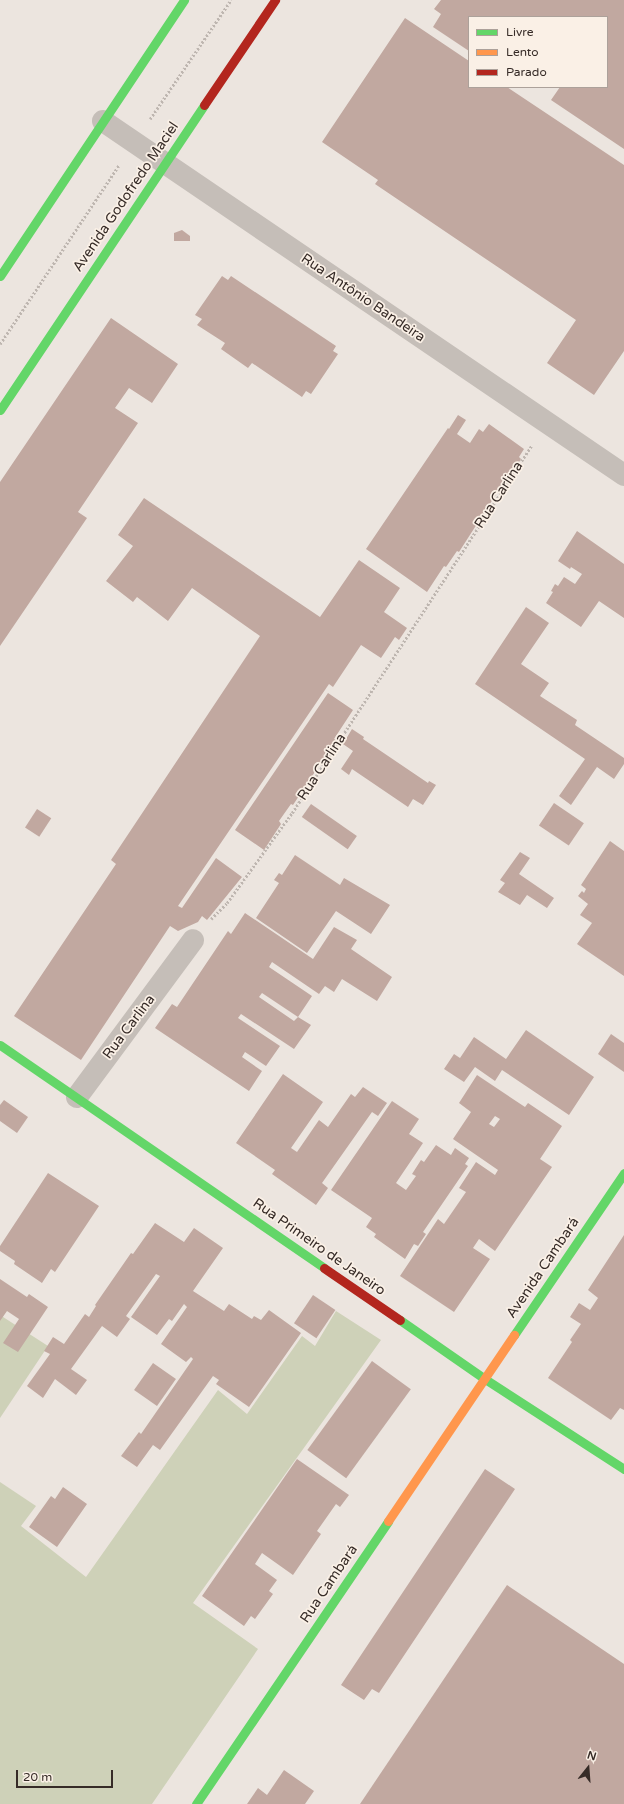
<!DOCTYPE html>
<html>
<head>
<meta charset="utf-8">
<style>
	body { margin:0 }
	#map { position:relative; width:624px; height:1804px; overflow:hidden; background:#ece5df; font-family:"Varela Round",sans-serif }
	div>[style] { position:absolute }
	.green>* { inset:0; background:#ced1b8 }
	.building>* { inset:0; background:#c1a8a0; transform-origin:0 0 }
	.path>* { height:2.5px; margin-top:-1.25px; transform-origin:0; background:repeating-linear-gradient(90deg,#beb6b0 0 2px,transparent 0 4px) }
	.street>* { height:22px; margin:-11px; padding:0 11px; transform-origin:11px; border-radius:11px; background:#c5beb8 }
	.fast>* { height:9px; margin:-4.5px; padding:0 4.5px; transform-origin:4.5px; border-radius:4.5px; background:#63d668 }
	.slow>* { height:9px; margin:-4.5px; padding:0 4.5px; transform-origin:4.5px; border-radius:4.5px; background:#ff974d }
	.jam>* { height:9px; margin:-4.5px; padding:0 4.5px; transform-origin:4.5px; border-radius:4.5px; background:#b3261e }
	span { translate:-50% -50%; white-space:nowrap; text-align:center; line-height:1.15; -webkit-text-stroke:3.5px #faf0e6; paint-order:stroke }
	.street-label { font-size:14px; color:#362b27 }
	.legend { position:absolute; left:468px; top:16px; width:140px; height:72px; box-sizing:border-box; background:#faf0e6; border:1px solid #aca19a; margin:0; padding:5px 7px; list-style:none; font-size:12px; color:#362b27 }
	.legend li { display:flex; align-items:center; gap:8px; height:20px }
	.legend b { width:20px; border:1px solid #aca19a }
	.north { position:absolute; left:568px; top:1748px; width:40px; height:40px; -webkit-text-stroke:3px #faf0e6; paint-order:stroke; rotate:17deg; font-size:11px; font-weight:700; line-height:16px; text-align:center; color:#362b27 }
	.north::after { content:''; display:block; margin:auto; width:14px; height:18px; background:#362b27; clip-path:polygon(50% 0,100% 100%,50% 72%,0 100%) }
	.scale { position:absolute; left:16px; top:1770px; width:97px; height:18px; box-sizing:border-box; border:2px solid #362b27; border-top:0; padding-left:5px; font-size:12px; line-height:14px; white-space:nowrap; color:#362b27; -webkit-text-stroke:3px #faf0e6; paint-order:stroke }
</style>
</head>
<body>
<div id="map">
	<div class="green">
		<div style="clip-path:polygon(336px 1311px,381px 1340px,193px 1603px,258px 1649px,152px 1804px,0 1804px,0 1482px,36px 1506px,21px 1526px,86px 1577px,218px 1390px,247px 1414px,302px 1336px,315px 1346px)"></div>
		<div style="clip-path:polygon(0 1315px,48px 1346px,0 1418px)"></div>
	</div>
	<div class="building">
		<div style="clip-path:polygon(441px 0,624px 0,624px 149px,551px 100px,560px 87px,607px 87px,607px 17px,469px 17px,469px 51px,433px 27px,441px 14px,434px 9px)"></div>
		<div style="clip-path:polygon(405px 18px,469px 61px,469px 87px,507px 87px,624px 165px,624px 351px,594px 395px,547px 363px,576px 320px,375px 184px,378px 180px,322px 142px)"></div>
		<div style="clip-path:polygon(182px 230px,190px 236px,190px 241px,174px 241px,174px 233px)"></div>
		<div style="clip-path:polygon(222px 276px,228px 280px,231px 276px,336px 346px,333px 351px,338px 354px,311px 394px,306px 391px,302px 397px,252px 363px,248px 368px,221px 349px,225px 343px,197px 325px,202px 319px,195px 315px)"></div>
		<div style="clip-path:polygon(111px 318px,178px 364px,152px 403px,129px 388px,115px 408px,138px 423px,78px 512px,87px 518px,0 646px,0 482px)"></div>
		<div style="clip-path:polygon(458px 415px,466px 420px,457px 434px,470px 443px,479px 429px,483px 432px,489px 424px,524px 449px,519px 457px,521px 459px,504px 486px,502px 485px,459px 552px,457px 551px,446px 567px,444px 566px,427px 592px,366px 549px,448px 428px,449px 429px)"></div>
		<div style="clip-path:polygon(144px 498px,320px 617px,359px 560px,400px 588px,384px 612px,407px 628px,399px 640px,395px 637px,381px 658px,361px 645px,333px 687px,329px 684px,178px 906px,182px 908px,216px 858px,242px 877px,207px 920px,202px 916px,198px 922px,178px 931px,170px 926px,81px 1060px,14px 1016px,116px 864px,111px 860px,260px 636px,192px 588px,168px 621px,137px 597px,133px 602px,106px 581px,133px 546px,118px 535px)"></div>
		<div style="clip-path:polygon(577px 531px,624px 564px,624px 618px,599px 601px,581px 627px,546px 603px,553px 592px,551px 591px,555px 584px,558px 586px,564px 577px,575px 584px,582px 574px,571px 567px,570px 569px,558px 561px)"></div>
		<div style="clip-path:polygon(526px 607px,549px 623px,521px 664px,549px 683px,540px 696px,577px 720px,575px 725px,624px 758px,624px 764px,614px 779px,597px 767px,571px 805px,559px 796px,585px 759px,475px 684px)"></div>
		<div style="clip-path:polygon(328px 693px,353px 710px,334px 739px,336px 740px,293px 805px,291px 804px,279px 821px,281px 824px,264px 850px,235px 830px)"></div>
		<div style="clip-path:polygon(352px 729px,364px 737px,363px 739px,428px 783px,429px 781px,436px 785px,423px 805px,413px 799px,408px 807px,352px 769px,349px 775px,341px 769px,353px 751px,343px 744px)"></div>
		<div style="left:554px;top:803px;width:36px;height:27px;rotate:34deg"></div>
		<div style="left:311px;top:804px;width:56px;height:16px;rotate:35deg"></div>
		<div style="left:37px;top:809px;width:17px;height:22px;rotate:33deg"></div>
		<div style="clip-path:polygon(610px 841px,624px 851px,624px 976px,577px 944px,592px 923px,580px 915px,588px 904px,578px 896px,582px 891px,584px 893px,586px 889px,581px 885px)"></div>
		<div style="clip-path:polygon(520px 852px,530px 858px,519px 874px,554px 898px,547px 908px,527px 895px,520px 905px,498px 892px,505px 883px,500px 880px)"></div>
		<div style="clip-path:polygon(295px 855px,340px 885px,344px 878px,390px 905px,371px 934px,336px 911px,307px 953px,256px 918px,279px 883px,274px 880px,279px 873px,282px 875px)"></div>
		<div style="clip-path:polygon(245px 913px,313px 959px,334px 927px,357px 940px,351px 949px,392px 977px,377px 1001px,342px 979px,334px 992px,325px 986px,319px 994px,272px 962px,269px 967px,312px 996px,298px 1017px,262px 993px,259px 997px,294px 1021px,298px 1017px,311px 1025px,294px 1049px,241px 1014px,238px 1018px,280px 1046px,266px 1066px,245px 1052px,242px 1057px,262px 1071px,249px 1091px,155px 1028px,172px 1004px,177px 1007px,228px 931px,231px 934px)"></div>
		<div style="clip-path:polygon(526px 1030px,594px 1077px,569px 1115px,502px 1070px,495px 1081px,475px 1067px,464px 1082px,444px 1069px,454px 1054px,460px 1058px,474px 1037px,506px 1059px)"></div>
		<div style="clip-path:polygon(611px 1034px,624px 1043px,624px 1072px,598px 1054px)"></div>
		<div style="clip-path:polygon(283px 1074px,323px 1102px,291px 1148px,297px 1152px,319px 1120px,328px 1127px,351px 1094px,355px 1097px,363px 1087px,387px 1103px,378px 1116px,372px 1112px,322px 1183px,328px 1188px,316px 1205px,272px 1174px,275px 1170px,236px 1143px)"></div>
		<div style="clip-path:polygon(evenodd,477px 1075px,525px 1107px,528px 1103px,562px 1126px,540px 1159px,552px 1167px,495px 1251px,479px 1239px,473px 1248px,490px 1259px,454px 1312px,400px 1276px,438px 1219px,444px 1224px,466px 1192px,459px 1188px,476px 1162px,495px 1175px,498px 1170px,453px 1139px,471px 1112px,459px 1103px,477px 1075px,495px 1116px,500px 1119px,494px 1127px,489px 1124px,495px 1116px)"></div>
		<div style="clip-path:polygon(4px 1100px,28px 1117px,17px 1133px,0 1121px,0 1105px)"></div>
		<div style="clip-path:polygon(392px 1101px,419px 1119px,409px 1134px,423px 1143px,396px 1183px,406px 1190px,416px 1176px,412px 1174px,421px 1160px,424px 1162px,436px 1145px,451px 1155px,455px 1148px,469px 1158px,465px 1164px,468px 1166px,423px 1232px,426px 1234px,418px 1246px,414px 1244px,405px 1259px,374px 1237px,376px 1234px,366px 1227px,372px 1218px,331px 1190px)"></div>
		<div style="clip-path:polygon(48px 1173px,99px 1206px,55px 1272px,51px 1269px,42px 1283px,14px 1264px,15px 1261px,0 1251px,0 1246px)"></div>
		<div style="clip-path:polygon(155px 1223px,184px 1242px,194px 1228px,223px 1248px,193px 1291px,224px 1311px,229px 1304px,252px 1319px,254px 1316px,261px 1320px,269px 1310px,301px 1333px,249px 1407px,216px 1384px,219px 1380px,213px 1376px,160px 1450px,153px 1445px,137px 1467px,121px 1456px,139px 1432px,141px 1434px,193px 1359px,191px 1357px,186px 1362px,161px 1344px,187px 1307px,184px 1304px,172px 1321px,169px 1319px,157px 1335px,131px 1317px,160px 1276px,156px 1274px,126px 1316px,130px 1319px,117px 1337px,102px 1326px,71px 1369px,87px 1380px,76px 1395px,55px 1379px,43px 1398px,27px 1386px,50px 1354px,44px 1351px,53px 1337px,64px 1344px,85px 1314px,89px 1317px,96px 1306px,95px 1305px,131px 1253px,133px 1254px)"></div>
		<div style="clip-path:polygon(624px 1235px,624px 1410px,620px 1408px,611px 1420px,548px 1378px,572px 1342px,570px 1340px,581px 1324px,570px 1317px,579px 1303px,590px 1310px,598px 1298px,588px 1290px)"></div>
		<div style="clip-path:polygon(0 1279px,27px 1297px,29px 1294px,48px 1307px,18px 1352px,3px 1343px,19px 1319px,7px 1311px,0 1321px)"></div>
		<div style="left:313px;top:1295px;width:27px;height:34px;rotate:34deg"></div>
		<div style="left:372px;top:1361px;width:48px;height:110px;rotate:36deg"></div>
		<div style="left:153px;top:1363px;width:28px;height:33px;rotate:35deg"></div>
		<div style="clip-path:polygon(297px 1459px,349px 1495px,340px 1507px,336px 1504px,317px 1531px,321px 1534px,293px 1575px,262px 1553px,255px 1564px,277px 1580px,269px 1591px,273px 1594px,255px 1619px,251px 1616px,244px 1626px,202px 1596px)"></div>
		<div style="clip-path:polygon(485px 1469px,515px 1489px,379px 1693px,372px 1689px,364px 1700px,341px 1685px)"></div>
		<div style="clip-path:polygon(63px 1487px,87px 1504px,57px 1547px,29px 1527px,51px 1496px,55px 1499px)"></div>
		<div style="clip-path:polygon(507px 1585px,624px 1664px,624px 1804px,360px 1804px)"></div>
		<div style="clip-path:polygon(284px 1770px,314px 1791px,305px 1804px,247px 1804px,258px 1788px,267px 1795px)"></div>
	</div>
	<div class="path">
		<div style="left:150px;top:119px;width:144px;rotate:-55.8deg"></div>
		<div style="left:0;top:344px;width:215px;rotate:-56.4deg"></div>
		<div style="left:211px;top:919px;width:23px;rotate:-45deg"></div>
		<div style="left:227px;top:903px;width:111px;rotate:-54.2deg"></div>
		<div style="left:292px;top:813px;width:438px;rotate:-56.9deg"></div>
	</div>
	<div class="street">
		<div style="left:103px;top:121px;width:630px;rotate:34.19deg"></div>
		<div style="left:77px;top:1097px;width:195px;rotate:-53.5deg"></div>
	</div>
	<div class="fast">
		<div style="left:0;top:276px;width:332px;rotate:-56.3deg"></div>
		<div style="left:0;top:410px;width:367px;rotate:-56.2deg"></div>
		<div style="left:0;top:1045px;width:393px;rotate:34.5deg"></div>
		<div style="left:400px;top:1320px;width:103px;rotate:34.8deg"></div>
		<div style="left:485px;top:1379px;width:166px;rotate:32.9deg"></div>
		<div style="left:514px;top:1335px;width:196px;rotate:-55.8deg"></div>
		<div style="left:196px;top:1804px;width:342px;rotate:-55.8deg"></div>
	</div>
	<div class="slow">
		<div style="left:388px;top:1521px;width:225px;rotate:-55.9deg"></div>
	</div>
	<div class="jam">
		<div style="left:204px;top:105px;width:127px;rotate:-55.9deg"></div>
		<div style="left:324px;top:1268px;width:92px;rotate:34.4deg"></div>
	</div>
	<div class="street-label">
		<span style="left:126px;top:197px;rotate:-56deg">Avenida Godofredo Maciel</span>
		<span style="left:363px;top:298px;rotate:34deg">Rua Antônio Bandeira</span>
		<span style="left:499px;top:495px;rotate:-57deg">Rua Carlina</span>
		<span style="left:322px;top:767px;rotate:-57deg">Rua Carlina</span>
		<span style="left:129px;top:1027px;rotate:-53deg">Rua Carlina</span>
		<span style="left:319px;top:1247px;rotate:35deg">Rua Primeiro de Janeiro</span>
		<span style="left:543px;top:1268px;rotate:-56deg">Avenida Cambará</span>
		<span style="left:329px;top:1584px;rotate:-56deg">Rua Cambará</span>
	</div>
	<ul class="legend">
	<li><b style="height:5px;background:#63d668"></b>Livre</li>
	<li><b style="height:5px;background:#ff974d"></b>Lento</li>
	<li><b style="height:5px;background:#b3261e"></b>Parado</li>
	</ul>
	<div class="north">N</div>
	<div class="scale">20 m</div>
</div>
</body>
</html>
